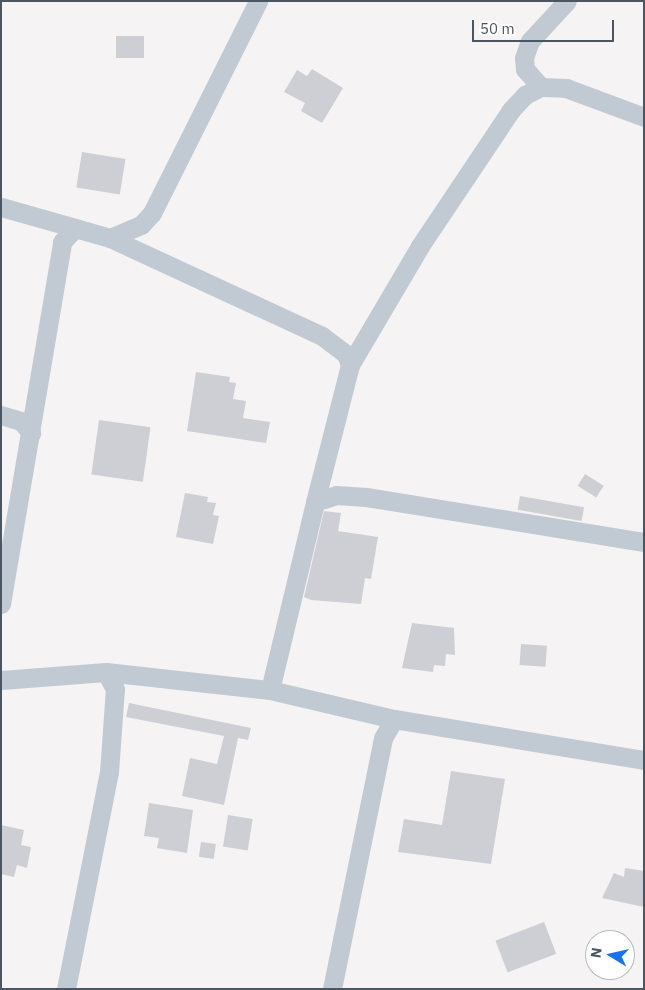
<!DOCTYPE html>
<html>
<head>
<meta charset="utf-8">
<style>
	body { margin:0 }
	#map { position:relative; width:645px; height:990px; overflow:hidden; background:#f5f3f3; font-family:"IBM Plex Sans",sans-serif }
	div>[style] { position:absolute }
	.building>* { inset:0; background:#cdcfd5; transform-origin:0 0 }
	.minor>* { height:19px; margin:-9.5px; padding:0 9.5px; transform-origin:9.5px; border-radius:9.5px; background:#c1cad2 }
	span { translate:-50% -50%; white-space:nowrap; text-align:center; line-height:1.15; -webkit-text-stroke:5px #fff; paint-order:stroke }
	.frame { position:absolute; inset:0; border:2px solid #4a5661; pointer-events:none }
	.north { position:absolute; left:585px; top:930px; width:50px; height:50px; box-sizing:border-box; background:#fff; border:1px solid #b7bbc0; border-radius:50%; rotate:279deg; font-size:14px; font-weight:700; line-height:20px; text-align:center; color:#4a5661 }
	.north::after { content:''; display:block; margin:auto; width:18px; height:22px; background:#1a73e8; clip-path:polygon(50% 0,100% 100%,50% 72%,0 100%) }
	.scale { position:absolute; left:472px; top:20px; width:142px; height:22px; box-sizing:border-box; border:2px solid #4a5661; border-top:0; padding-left:6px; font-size:15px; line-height:18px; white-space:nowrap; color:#4a5661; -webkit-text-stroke:4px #fff; paint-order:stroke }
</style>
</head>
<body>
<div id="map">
	<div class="building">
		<div style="left:144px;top:36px;width:22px;height:28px;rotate:90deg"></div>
		<div style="clip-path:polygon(312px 69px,343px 88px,322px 123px,301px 111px,305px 103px,284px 92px,297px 70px,307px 76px)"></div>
		<div style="left:82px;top:152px;width:44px;height:36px;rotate:9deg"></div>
		<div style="clip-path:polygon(196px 372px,230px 377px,229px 382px,236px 383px,233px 399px,246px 401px,243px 418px,270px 422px,266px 443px,187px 431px)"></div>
		<div style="left:99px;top:420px;width:52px;height:55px;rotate:8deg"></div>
		<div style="left:585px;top:474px;width:22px;height:14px;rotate:32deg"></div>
		<div style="clip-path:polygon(185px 493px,208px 497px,207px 502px,216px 503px,213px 515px,219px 516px,213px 544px,176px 537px)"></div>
		<div style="left:520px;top:496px;width:65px;height:14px;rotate:10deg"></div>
		<div style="clip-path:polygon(324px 511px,341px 513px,338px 531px,378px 537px,371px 579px,365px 578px,361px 604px,311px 600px,304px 597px)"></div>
		<div style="clip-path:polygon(412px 623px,454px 628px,455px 655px,446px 654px,445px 666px,434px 665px,433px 672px,402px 668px)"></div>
		<div style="left:521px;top:644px;width:26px;height:21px;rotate:4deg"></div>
		<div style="clip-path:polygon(129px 703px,251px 728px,248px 740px,238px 738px,224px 805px,182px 796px,190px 758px,217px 764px,224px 736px,126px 717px)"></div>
		<div style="clip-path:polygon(451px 771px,505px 779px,491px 864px,398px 852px,404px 819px,442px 825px)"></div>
		<div style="clip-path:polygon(149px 803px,193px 810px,187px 853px,157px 848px,159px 838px,144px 836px)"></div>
		<div style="left:228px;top:815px;width:25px;height:32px;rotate:9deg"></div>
		<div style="clip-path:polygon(1px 825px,24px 830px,21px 845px,31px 847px,27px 868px,17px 865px,14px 877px,1px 874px)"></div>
		<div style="left:201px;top:842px;width:15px;height:15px;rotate:8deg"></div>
		<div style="clip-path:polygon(625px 868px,644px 871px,644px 907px,602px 898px,614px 873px,624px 877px)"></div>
		<div style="left:544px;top:922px;width:34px;height:52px;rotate:69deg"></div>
	</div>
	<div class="minor">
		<div style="left:541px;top:87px;width:24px;rotate:-132deg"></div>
		<div style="left:525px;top:69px;width:11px;rotate:-95deg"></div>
		<div style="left:524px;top:58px;width:18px;rotate:-71deg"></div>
		<div style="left:530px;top:41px;width:54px;rotate:-47.2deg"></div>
		<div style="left:1px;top:207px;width:77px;rotate:15.8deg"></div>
		<div style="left:110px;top:238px;width:234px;rotate:24.8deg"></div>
		<div style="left:322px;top:336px;width:30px;rotate:37deg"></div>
		<div style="left:346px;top:354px;width:12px;rotate:70deg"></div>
		<div style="left:350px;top:365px;width:141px;rotate:104.3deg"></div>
		<div style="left:350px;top:365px;width:138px;rotate:-59.5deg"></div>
		<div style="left:420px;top:246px;width:164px;rotate:-56.2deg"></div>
		<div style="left:511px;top:110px;width:21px;rotate:-47deg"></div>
		<div style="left:525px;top:95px;width:18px;rotate:-27deg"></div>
		<div style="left:541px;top:87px;width:25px;rotate:2deg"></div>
		<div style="left:566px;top:88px;width:83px;rotate:20.4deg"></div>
		<div style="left:1px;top:415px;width:21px;rotate:17deg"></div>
		<div style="left:21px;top:421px;width:16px;rotate:50deg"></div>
		<div style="left:1px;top:604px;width:367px;rotate:-80.4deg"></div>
		<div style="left:62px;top:242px;width:19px;rotate:-47deg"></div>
		<div style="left:75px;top:228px;width:36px;rotate:16deg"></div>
		<div style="left:110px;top:238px;width:34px;rotate:-23deg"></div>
		<div style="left:141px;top:225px;width:16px;rotate:-47deg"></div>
		<div style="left:152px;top:213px;width:237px;rotate:-63.4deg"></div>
		<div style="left:1px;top:680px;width:105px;rotate:-4.4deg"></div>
		<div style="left:106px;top:672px;width:165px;rotate:6.3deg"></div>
		<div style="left:270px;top:690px;width:127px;rotate:13.2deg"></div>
		<div style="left:394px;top:719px;width:253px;rotate:9.3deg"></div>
		<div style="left:270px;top:690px;width:193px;rotate:-76.5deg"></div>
		<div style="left:315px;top:502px;width:22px;rotate:-18deg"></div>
		<div style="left:336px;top:495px;width:30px;rotate:4deg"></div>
		<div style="left:366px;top:497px;width:282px;rotate:9.2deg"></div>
		<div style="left:66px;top:989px;width:221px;rotate:-78.8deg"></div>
		<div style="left:109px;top:772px;width:83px;rotate:-85.9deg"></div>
		<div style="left:115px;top:689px;width:19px;rotate:-118deg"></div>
		<div style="left:332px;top:989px;width:256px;rotate:-78.5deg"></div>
		<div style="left:383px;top:738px;width:22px;rotate:-60deg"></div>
	</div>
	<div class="frame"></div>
	<div class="north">N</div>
	<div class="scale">50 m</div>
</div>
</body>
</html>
